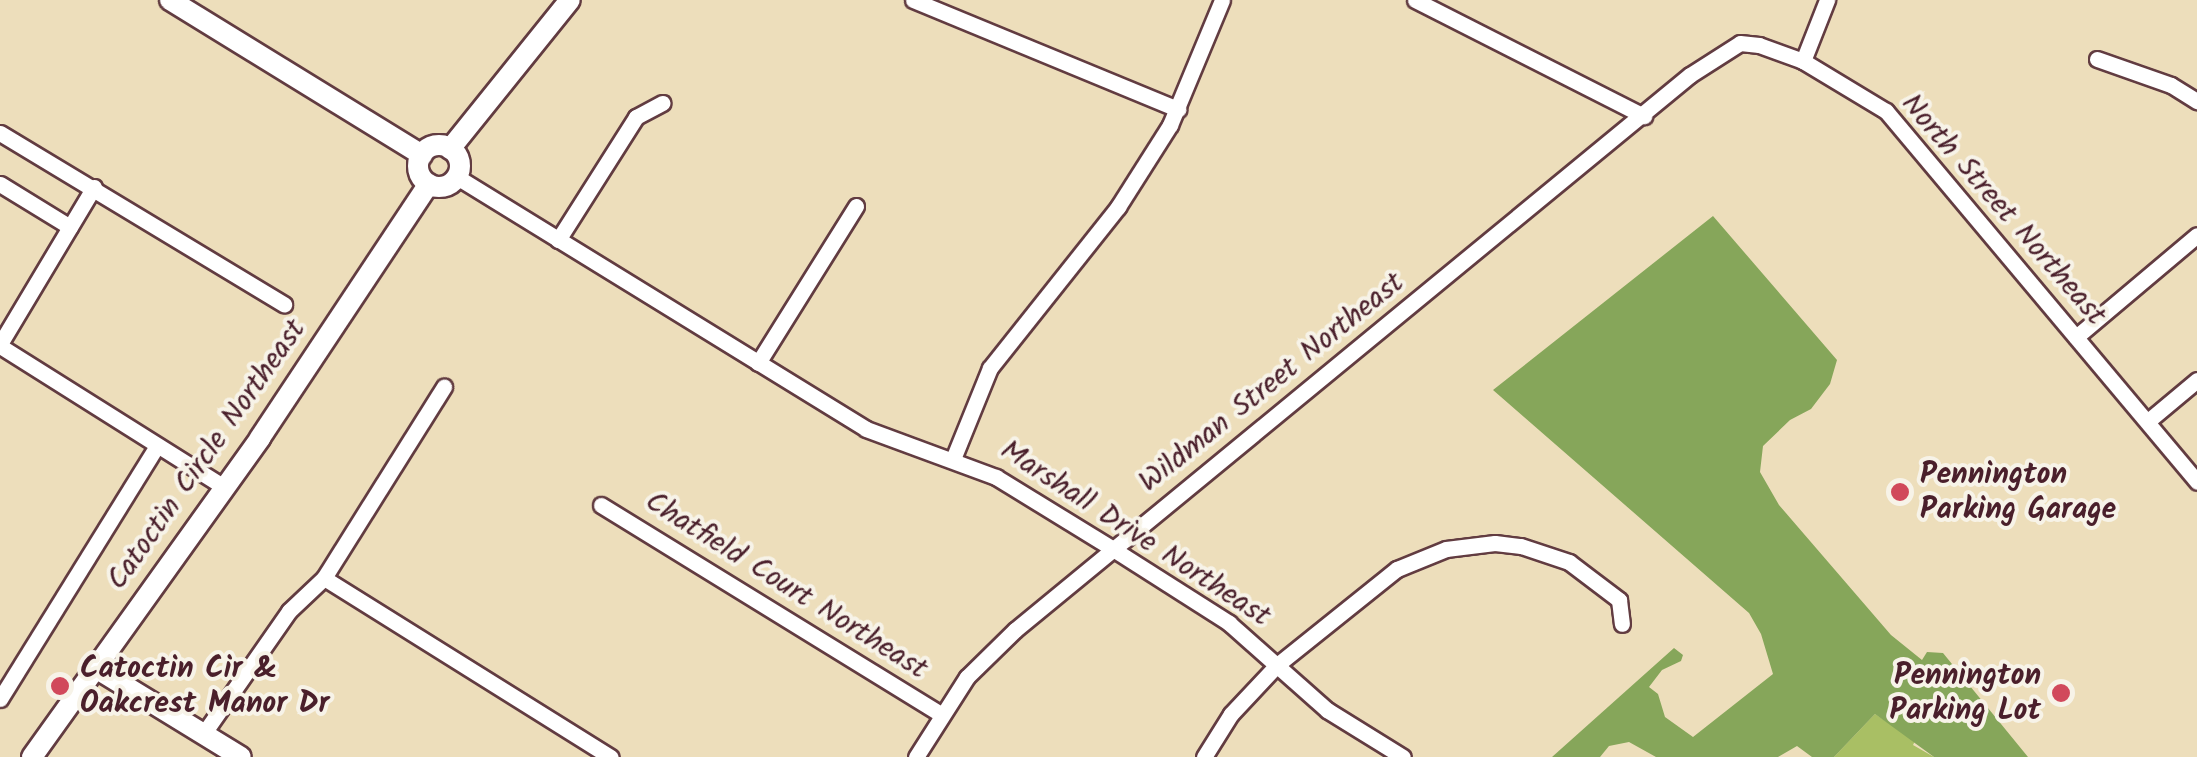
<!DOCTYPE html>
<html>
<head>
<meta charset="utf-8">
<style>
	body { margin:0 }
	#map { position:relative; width:2197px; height:757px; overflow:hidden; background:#eddebb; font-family:Kalam,sans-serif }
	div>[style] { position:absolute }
	.green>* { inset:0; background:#a9bf64 }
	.forest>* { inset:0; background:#86a65a }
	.roads { filter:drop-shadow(2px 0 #623c41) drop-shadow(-2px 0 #623c41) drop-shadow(0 2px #623c41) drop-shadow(0 -2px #623c41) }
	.minor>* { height:15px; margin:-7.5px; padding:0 7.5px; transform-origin:7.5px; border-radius:7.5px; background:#fff }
	.tertiary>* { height:20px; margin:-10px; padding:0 10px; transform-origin:10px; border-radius:10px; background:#fff }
	.tertiary>.ring { margin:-10px; padding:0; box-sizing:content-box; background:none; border:20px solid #fff; border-radius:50% }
	.dots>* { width:28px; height:28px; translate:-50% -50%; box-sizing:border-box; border:5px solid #f7f3e8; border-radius:50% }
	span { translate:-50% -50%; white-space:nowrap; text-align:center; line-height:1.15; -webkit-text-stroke:8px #f7f3e8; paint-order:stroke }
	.street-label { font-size:30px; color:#4a1f2b }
	.poi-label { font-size:30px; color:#4a1f2b; font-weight:700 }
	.left { translate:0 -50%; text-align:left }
	.right { translate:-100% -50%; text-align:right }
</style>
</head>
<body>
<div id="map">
	<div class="green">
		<div style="clip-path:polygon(1875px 714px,1915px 741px,1913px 745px,1934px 757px,1834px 757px)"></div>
	</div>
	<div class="forest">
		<div style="clip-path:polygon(1713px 216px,1837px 360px,1830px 384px,1811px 409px,1790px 420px,1763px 446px,1760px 472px,1779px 505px,1891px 635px,1922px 660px,1927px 652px,1943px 653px,2028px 757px,1934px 757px,1875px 714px,1834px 757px,1812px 757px,1797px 746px,1778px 757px,1656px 757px,1629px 742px,1609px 746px,1600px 757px,1552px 757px,1674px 648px,1683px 655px,1681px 661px,1662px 670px,1649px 687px,1658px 694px,1665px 717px,1693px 737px,1773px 674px,1761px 634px,1749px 613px,1493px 390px)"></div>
	</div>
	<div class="roads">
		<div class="minor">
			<div style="left:913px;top:0;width:287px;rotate:22.4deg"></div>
			<div style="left:1415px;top:0;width:257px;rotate:26.9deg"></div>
			<div style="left:2097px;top:59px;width:78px;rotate:19.4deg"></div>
			<div style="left:2171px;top:85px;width:31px;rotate:32deg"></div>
			<div style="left:1803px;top:61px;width:66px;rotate:-68.5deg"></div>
			<div style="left:0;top:133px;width:332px;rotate:31.1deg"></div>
			<div style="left:457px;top:177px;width:480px;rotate:31.6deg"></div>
			<div style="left:866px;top:429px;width:139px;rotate:20.3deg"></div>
			<div style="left:996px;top:477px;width:137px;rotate:31.6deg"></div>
			<div style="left:1113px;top:549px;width:138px;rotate:32.5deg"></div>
			<div style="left:1229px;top:623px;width:131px;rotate:41.6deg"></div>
			<div style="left:1327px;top:710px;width:89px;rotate:31.7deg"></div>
			<div style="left:0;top:184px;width:82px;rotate:31.6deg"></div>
			<div style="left:558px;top:240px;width:146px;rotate:-57.6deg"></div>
			<div style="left:636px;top:117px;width:30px;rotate:-28deg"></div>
			<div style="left:2076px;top:337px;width:158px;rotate:-40.1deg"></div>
			<div style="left:0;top:344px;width:183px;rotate:-59.1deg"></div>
			<div style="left:0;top:346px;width:265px;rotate:32.2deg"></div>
			<div style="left:758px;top:363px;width:185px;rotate:-58deg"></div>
			<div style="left:2148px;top:421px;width:64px;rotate:-39.9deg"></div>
			<div style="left:953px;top:459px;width:98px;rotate:-67.9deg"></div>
			<div style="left:990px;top:368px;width:206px;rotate:-51.5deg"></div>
			<div style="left:1118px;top:207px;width:97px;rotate:-57.6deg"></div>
			<div style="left:1170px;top:125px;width:135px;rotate:-67.4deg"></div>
			<div style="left:601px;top:505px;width:400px;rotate:31.6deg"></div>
			<div style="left:324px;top:578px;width:338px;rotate:32deg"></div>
			<div style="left:0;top:699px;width:298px;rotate:-58.2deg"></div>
			<div style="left:204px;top:733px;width:149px;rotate:-55.1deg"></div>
			<div style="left:289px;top:611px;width:48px;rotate:-43.3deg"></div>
			<div style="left:324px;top:578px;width:226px;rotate:-57.9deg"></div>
			<div style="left:916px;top:757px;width:95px;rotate:-57.5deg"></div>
			<div style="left:967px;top:677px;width:67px;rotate:-44.4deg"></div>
			<div style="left:1015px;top:630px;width:874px;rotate:-39.43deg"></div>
			<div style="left:1690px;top:75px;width:59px;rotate:-32.6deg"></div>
			<div style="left:1740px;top:43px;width:19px;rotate:6deg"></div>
			<div style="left:1759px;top:45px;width:47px;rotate:20deg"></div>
			<div style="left:1803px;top:61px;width:97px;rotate:31.1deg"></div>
			<div style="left:1886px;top:111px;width:484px;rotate:50deg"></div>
			<div style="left:1204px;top:757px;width:51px;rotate:-57.9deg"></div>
			<div style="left:1231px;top:714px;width:67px;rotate:-46.8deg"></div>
			<div style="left:1277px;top:665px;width:154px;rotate:-38.7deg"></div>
			<div style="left:1397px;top:569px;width:53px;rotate:-22.2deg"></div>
			<div style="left:1446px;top:549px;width:49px;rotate:-7deg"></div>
			<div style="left:1495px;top:543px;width:26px;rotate:7deg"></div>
			<div style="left:1521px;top:546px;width:51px;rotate:18.4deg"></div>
			<div style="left:1569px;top:562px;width:63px;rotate:37.2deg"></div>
			<div style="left:1619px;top:600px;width:24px;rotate:83deg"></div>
		</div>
		<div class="tertiary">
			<div style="left:170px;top:0;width:296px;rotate:31.6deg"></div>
			<div class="ring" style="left:418px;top:145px;width:22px;height:22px"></div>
			<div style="left:450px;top:149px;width:191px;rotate:-51.2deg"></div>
			<div style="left:94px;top:667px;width:172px;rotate:31.5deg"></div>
			<div style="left:32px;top:757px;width:392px;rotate:-54.4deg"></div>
			<div style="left:260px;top:438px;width:305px;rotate:-56.4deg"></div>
		</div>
	</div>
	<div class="dots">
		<div style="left:1900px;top:492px;background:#d1495b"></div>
		<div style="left:60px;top:686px;background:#d1495b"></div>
		<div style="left:2061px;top:693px;background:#d1495b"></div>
	</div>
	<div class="street-label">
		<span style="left:2003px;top:210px;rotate:49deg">North Street Northeast</span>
		<span style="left:1272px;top:383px;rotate:-39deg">Wildman Street Northeast</span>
		<span style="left:207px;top:455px;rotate:-55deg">Catoctin Circle Northeast</span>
		<span style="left:1135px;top:534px;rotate:33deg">Marshall Drive Northeast</span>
		<span style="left:786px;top:586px;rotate:32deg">Chatfield Court Northeast</span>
	</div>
	<div class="poi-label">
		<span class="left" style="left:1920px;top:492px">Pennington<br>Parking Garage</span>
		<span class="left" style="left:80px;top:686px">Catoctin Cir &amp;<br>Oakcrest Manor Dr</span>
		<span class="right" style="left:2041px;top:693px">Pennington<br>Parking Lot</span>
	</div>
</div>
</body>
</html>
